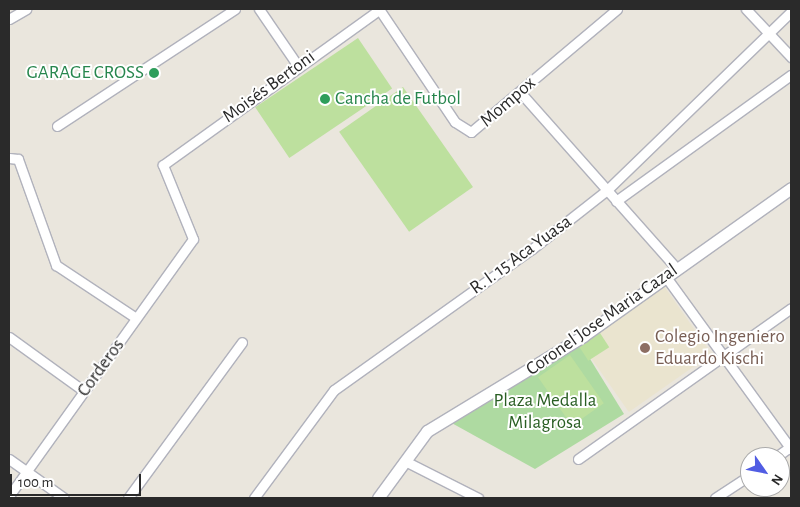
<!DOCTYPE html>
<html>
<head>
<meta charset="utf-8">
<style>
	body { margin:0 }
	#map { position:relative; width:800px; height:507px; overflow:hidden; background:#eae6dd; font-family:"Alegreya Sans",sans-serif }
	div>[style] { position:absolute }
	.education>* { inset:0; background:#eae4cf; transform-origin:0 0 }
	.green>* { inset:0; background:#aedaa1 }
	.pitch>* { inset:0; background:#bde09e; transform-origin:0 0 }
	.roads { filter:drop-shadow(1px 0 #b1b2bc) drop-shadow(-1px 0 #b1b2bc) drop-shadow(0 1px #b1b2bc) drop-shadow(0 -1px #b1b2bc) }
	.minor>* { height:9px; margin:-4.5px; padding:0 4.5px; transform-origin:4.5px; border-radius:4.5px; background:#fff }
	.tertiary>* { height:11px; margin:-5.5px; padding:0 5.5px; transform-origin:5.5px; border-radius:5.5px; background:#fff }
	.dots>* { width:14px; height:14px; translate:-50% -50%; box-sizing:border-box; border:2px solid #fff; border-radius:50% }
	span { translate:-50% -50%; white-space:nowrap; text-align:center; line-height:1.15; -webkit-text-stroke:4px #fff; paint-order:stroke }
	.leisure-label { font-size:19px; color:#27864d }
	.right { translate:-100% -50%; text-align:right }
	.left { translate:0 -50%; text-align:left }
	.street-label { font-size:19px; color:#2a2a2a }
	.education-label { font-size:19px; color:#785e54 }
	.park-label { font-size:19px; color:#295e23 }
	.frame { position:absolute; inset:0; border:10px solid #2a2a2a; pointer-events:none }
	.north { position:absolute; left:740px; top:447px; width:50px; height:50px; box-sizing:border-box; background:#fff; border:1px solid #aaa; border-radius:50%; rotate:123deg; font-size:14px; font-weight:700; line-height:20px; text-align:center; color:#2a2a2a }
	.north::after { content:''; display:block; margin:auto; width:18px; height:22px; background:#515de3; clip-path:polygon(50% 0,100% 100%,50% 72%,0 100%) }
	.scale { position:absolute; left:10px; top:474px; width:131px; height:22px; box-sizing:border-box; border:2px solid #2a2a2a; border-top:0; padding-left:6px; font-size:15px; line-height:18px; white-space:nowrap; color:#2a2a2a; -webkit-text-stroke:4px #fff; paint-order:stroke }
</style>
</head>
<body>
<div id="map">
	<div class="education">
		<div style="left:664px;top:286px;width:83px;height:101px;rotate:55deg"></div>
	</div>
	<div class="green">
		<div style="clip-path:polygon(579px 341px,624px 414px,535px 469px,448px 421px)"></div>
	</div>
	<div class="pitch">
		<div style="left:358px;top:38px;width:61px;height:124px;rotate:56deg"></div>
		<div style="left:403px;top:87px;width:122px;height:78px;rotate:55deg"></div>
		<div style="left:600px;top:333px;width:17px;height:25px;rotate:57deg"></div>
		<div style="left:570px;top:355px;width:59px;height:39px;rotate:55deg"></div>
	</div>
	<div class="roads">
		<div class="minor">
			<div style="left:259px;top:9px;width:69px;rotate:55.6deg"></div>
			<div style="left:379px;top:9px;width:136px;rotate:56.1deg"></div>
			<div style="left:455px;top:122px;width:19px;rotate:32deg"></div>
			<div style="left:471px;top:132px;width:191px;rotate:-40.1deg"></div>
			<div style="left:746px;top:9px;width:66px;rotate:46.8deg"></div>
			<div style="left:9px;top:19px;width:20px;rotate:-30deg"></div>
			<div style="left:520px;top:92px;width:237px;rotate:48.4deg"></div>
			<div style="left:57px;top:126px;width:213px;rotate:-33.3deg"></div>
			<div style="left:9px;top:158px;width:9px;rotate:6deg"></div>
			<div style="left:18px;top:159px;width:113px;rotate:70.3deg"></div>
			<div style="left:56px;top:265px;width:96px;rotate:33.5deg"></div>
			<div style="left:616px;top:201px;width:216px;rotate:-35.8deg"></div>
			<div style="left:666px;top:277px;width:213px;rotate:54deg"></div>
			<div style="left:9px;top:337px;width:92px;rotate:35.8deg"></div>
			<div style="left:776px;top:457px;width:19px;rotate:-36deg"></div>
			<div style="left:9px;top:459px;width:67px;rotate:35.3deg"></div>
			<div style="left:578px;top:459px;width:261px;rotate:-35.3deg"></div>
			<div style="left:405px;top:461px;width:82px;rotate:26.9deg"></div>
			<div style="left:9px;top:496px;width:316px;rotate:-54.4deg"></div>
			<div style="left:193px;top:239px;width:80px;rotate:-112.1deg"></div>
			<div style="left:163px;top:165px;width:267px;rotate:-35.7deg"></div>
			<div style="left:128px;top:498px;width:193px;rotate:-53.8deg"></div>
			<div style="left:254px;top:498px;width:134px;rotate:-53.5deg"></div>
			<div style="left:334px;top:390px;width:243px;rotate:-35.5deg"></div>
			<div style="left:532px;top:249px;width:95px;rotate:-38.2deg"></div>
			<div style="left:607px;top:190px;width:256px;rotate:-44.1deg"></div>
			<div style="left:715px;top:498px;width:42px;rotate:-33.3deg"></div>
		</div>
		<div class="tertiary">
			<div style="left:378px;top:498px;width:83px;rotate:-53.8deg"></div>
			<div style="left:427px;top:431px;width:183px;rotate:-31.3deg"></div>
			<div style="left:583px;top:336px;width:255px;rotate:-35.4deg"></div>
		</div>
	</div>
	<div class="dots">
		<div style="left:154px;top:73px;background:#2e9e5b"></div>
		<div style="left:325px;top:99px;background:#2e9e5b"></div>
		<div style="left:645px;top:348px;background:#8d6e63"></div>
	</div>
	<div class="leisure-label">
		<span class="right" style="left:144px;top:73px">GARAGE CROSS</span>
		<span class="left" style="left:335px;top:99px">Cancha de Futbol</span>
	</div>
	<div class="street-label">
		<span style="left:269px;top:87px;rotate:-36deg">Moisés Bertoni</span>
		<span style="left:508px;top:102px;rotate:-41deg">Mompox</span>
		<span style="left:521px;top:255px;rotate:-36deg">R. I. 15 Aca Yuasa</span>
		<span style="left:602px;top:320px;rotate:-35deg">Coronel Jose Maria Cazal</span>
		<span style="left:101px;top:368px;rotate:-54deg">Corderos</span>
	</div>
	<div class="education-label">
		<span class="left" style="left:655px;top:348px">Colegio Ingeniero<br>Eduardo Kischi</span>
	</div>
	<div class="park-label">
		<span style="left:545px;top:412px">Plaza Medalla<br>Milagrosa</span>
	</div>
	<div class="frame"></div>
	<div class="north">N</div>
	<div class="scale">100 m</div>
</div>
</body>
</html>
